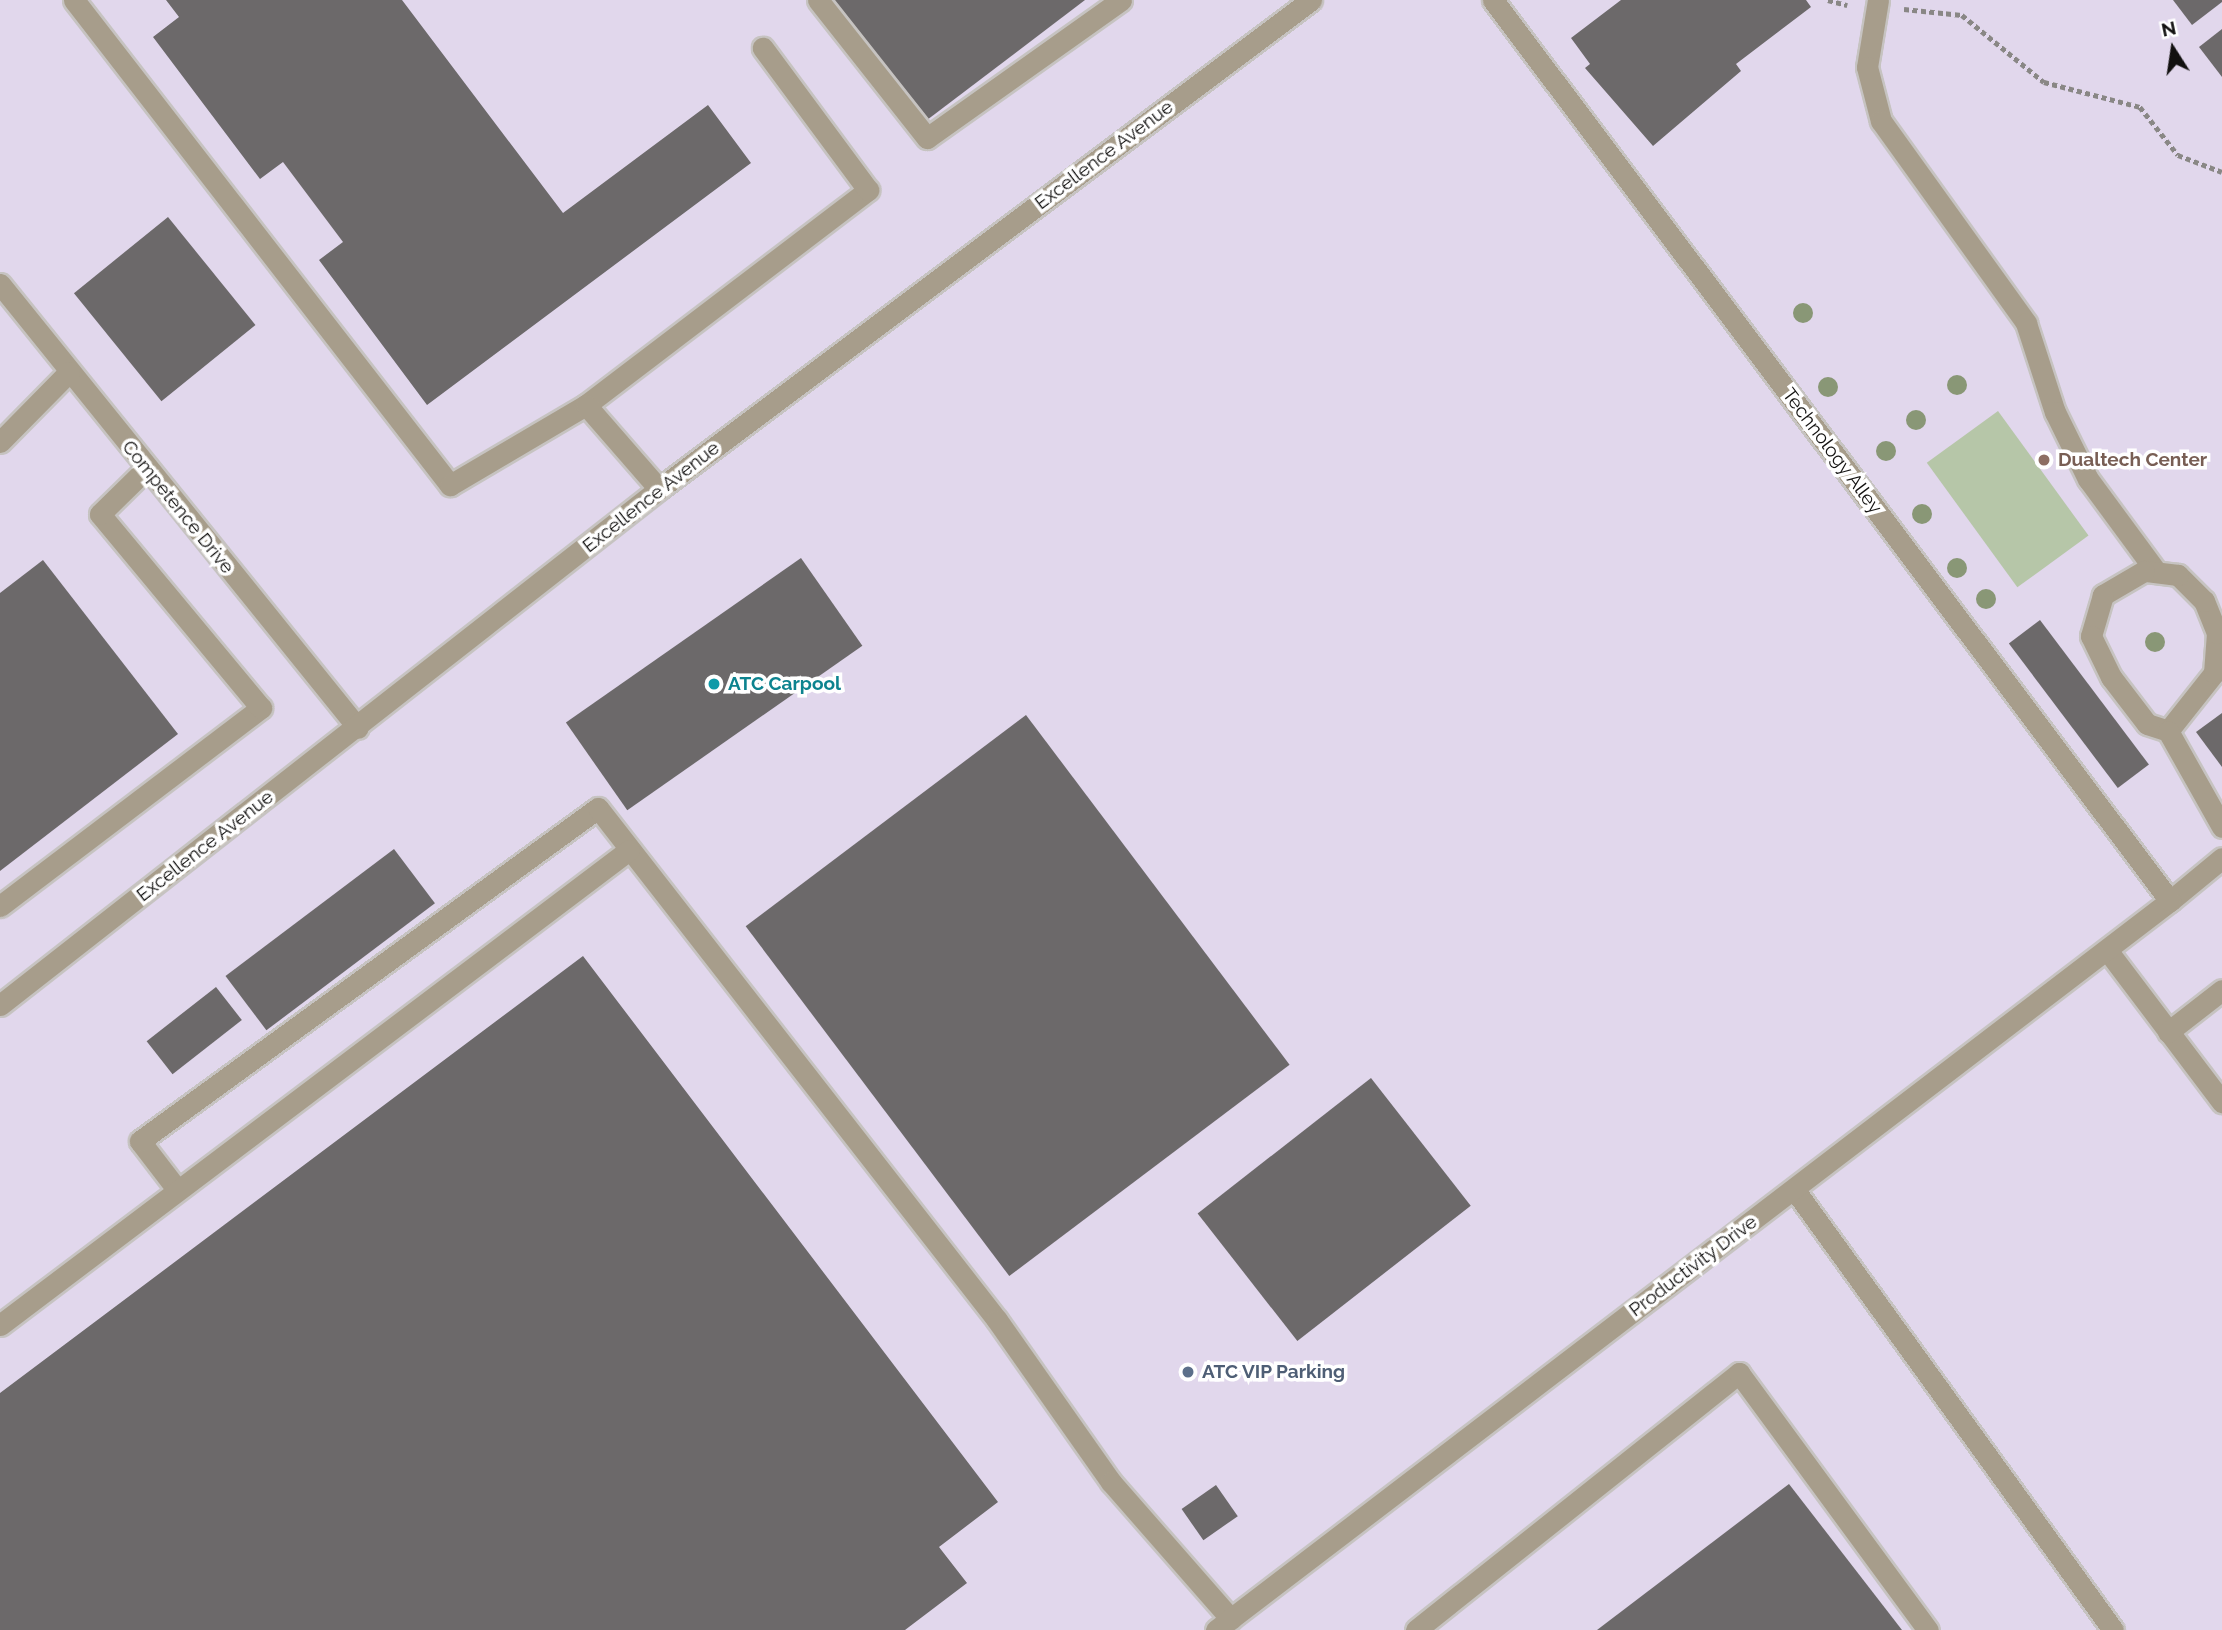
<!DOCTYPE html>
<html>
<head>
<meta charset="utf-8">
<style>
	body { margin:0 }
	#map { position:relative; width:2222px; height:1630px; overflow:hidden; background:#e8e5e3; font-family:Raleway,sans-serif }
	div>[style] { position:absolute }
	.industrial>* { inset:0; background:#e1d7ec; transform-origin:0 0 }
	.green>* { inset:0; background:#b6c6a8; transform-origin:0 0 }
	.building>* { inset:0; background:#6c696a; transform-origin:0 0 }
	.path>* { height:4.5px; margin-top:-2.25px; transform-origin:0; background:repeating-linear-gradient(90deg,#898785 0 5px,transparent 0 8.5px) }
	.roads { filter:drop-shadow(2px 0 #c6c3c1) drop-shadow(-2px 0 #c6c3c1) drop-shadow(0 2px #c6c3c1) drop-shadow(0 -2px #c6c3c1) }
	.service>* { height:21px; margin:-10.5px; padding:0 10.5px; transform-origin:10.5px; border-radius:10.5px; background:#a79d8b }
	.minor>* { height:21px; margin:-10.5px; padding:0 10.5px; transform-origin:10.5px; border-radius:10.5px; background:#a79d8b }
	.tertiary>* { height:21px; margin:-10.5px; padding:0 10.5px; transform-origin:10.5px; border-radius:10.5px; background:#a79d8b }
	.trees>* { width:20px; height:20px; margin:-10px; border-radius:50%; background:#899776 }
	.dots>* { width:19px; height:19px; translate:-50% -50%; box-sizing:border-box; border:4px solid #fff; border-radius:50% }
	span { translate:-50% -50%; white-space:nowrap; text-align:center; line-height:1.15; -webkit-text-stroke:7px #fff; paint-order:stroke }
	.street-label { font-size:19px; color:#121110 }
	.education-label { font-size:19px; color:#785e54; font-weight:700 }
	.left { translate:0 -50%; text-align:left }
	.culture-label { font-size:19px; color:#0d838f; font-weight:700 }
	.service-label { font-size:19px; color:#4e5e75; font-weight:700 }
	.north { position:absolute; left:2138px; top:14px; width:70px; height:70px; -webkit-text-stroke:5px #fff; paint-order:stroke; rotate:348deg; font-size:19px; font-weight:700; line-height:28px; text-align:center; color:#121110 }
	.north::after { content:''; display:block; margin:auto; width:24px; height:32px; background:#121110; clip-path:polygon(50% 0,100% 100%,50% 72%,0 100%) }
</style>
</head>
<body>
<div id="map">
	<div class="industrial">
		<div style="left:0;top:0;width:2222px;height:1630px"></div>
	</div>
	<div class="green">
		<div style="left:1998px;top:411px;width:154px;height:88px;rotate:54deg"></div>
	</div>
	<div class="building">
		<div style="clip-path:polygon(166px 0,402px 0,563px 213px,708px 105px,751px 163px,427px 405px,319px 260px,343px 242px,283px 162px,260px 179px,153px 37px,179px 17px)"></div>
		<div style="clip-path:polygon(834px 0,1085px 0,927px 120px)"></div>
		<div style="clip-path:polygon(1621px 0,1806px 0,1811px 7px,1736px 64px,1741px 71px,1653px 146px,1585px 68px,1590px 64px,1571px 38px)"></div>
		<div style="clip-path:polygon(2173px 0,2222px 0,2222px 2px,2192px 25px)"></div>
		<div style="clip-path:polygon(2222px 29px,2222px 77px,2199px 47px)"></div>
		<div style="left:168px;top:217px;width:139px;height:121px;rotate:51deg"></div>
		<div style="left:801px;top:558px;width:107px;height:287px;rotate:55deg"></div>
		<div style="clip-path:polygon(43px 560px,178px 734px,0 871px,0 593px)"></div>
		<div style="left:2040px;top:620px;width:181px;height:39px;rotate:53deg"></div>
		<div style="clip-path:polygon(2222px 713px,2222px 767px,2196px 732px)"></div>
		<div style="left:1026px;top:715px;width:438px;height:351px;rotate:53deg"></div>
		<div style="left:394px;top:849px;width:68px;height:211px;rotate:53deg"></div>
		<div style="clip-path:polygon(583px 956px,998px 1502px,939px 1547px,967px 1583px,905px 1630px,0 1630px,0 1393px)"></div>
		<div style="left:216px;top:987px;width:42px;height:88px;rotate:52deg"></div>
		<div style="left:1371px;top:1078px;width:162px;height:220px;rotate:52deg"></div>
		<div style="clip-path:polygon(1789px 1484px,1902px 1630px,1597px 1630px)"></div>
		<div style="left:1216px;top:1485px;width:38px;height:42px;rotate:55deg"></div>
	</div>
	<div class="path">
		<div style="left:1828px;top:0;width:20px;rotate:15deg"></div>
		<div style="left:1904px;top:9px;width:58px;rotate:5.9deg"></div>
		<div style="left:1962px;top:15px;width:106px;rotate:39.3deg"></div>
		<div style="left:2044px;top:82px;width:99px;rotate:14.6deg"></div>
		<div style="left:2140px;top:107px;width:61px;rotate:51.6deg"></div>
		<div style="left:2178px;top:155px;width:47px;rotate:21.1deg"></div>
	</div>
	<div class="roads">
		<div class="service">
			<div style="left:74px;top:0;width:614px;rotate:52.22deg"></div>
			<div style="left:450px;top:485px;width:158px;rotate:-30.5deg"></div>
			<div style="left:586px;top:405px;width:355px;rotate:-37.3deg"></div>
			<div style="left:868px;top:190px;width:177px;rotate:-126.5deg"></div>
			<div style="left:818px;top:0;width:176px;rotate:51.7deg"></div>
			<div style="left:927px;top:138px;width:238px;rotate:-35.4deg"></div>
			<div style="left:1878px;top:0;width:68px;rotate:99.3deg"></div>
			<div style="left:1867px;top:67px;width:56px;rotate:75.5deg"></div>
			<div style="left:1881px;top:121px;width:249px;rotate:54.3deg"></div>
			<div style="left:2026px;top:323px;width:94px;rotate:72deg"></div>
			<div style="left:2055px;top:412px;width:75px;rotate:63.8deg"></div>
			<div style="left:2088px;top:479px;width:113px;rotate:53.6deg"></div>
			<div style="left:0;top:284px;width:570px;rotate:51.12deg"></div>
			<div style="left:586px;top:405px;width:111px;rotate:49deg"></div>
			<div style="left:0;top:442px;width:98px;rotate:-45.4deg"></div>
			<div style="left:2168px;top:731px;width:74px;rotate:-51.6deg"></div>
			<div style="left:2214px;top:673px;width:40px;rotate:-85.7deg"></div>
			<div style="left:2217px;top:633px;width:35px;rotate:-112deg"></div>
			<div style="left:2204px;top:601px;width:37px;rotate:-135deg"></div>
			<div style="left:2178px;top:575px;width:34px;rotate:-173deg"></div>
			<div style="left:2144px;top:571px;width:48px;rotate:149.7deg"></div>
			<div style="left:2103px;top:595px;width:43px;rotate:106.3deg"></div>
			<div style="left:2091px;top:636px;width:46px;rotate:64deg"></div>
			<div style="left:2111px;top:677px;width:59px;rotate:52.5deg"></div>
			<div style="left:2147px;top:724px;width:22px;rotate:18deg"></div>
			<div style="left:2168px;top:731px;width:110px;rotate:60.6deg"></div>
			<div style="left:2170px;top:901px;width:67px;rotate:-39.6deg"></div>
			<div style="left:0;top:906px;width:328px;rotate:-37.2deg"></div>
			<div style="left:261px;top:708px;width:252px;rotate:-129.7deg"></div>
			<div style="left:100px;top:514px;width:66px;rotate:-44.4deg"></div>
			<div style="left:2107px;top:950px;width:191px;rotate:52.9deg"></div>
			<div style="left:2168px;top:1032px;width:68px;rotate:-37.9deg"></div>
			<div style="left:176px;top:1188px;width:59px;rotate:-127.5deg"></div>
			<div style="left:140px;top:1141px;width:566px;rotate:-36.02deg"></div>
			<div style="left:598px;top:808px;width:649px;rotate:52.07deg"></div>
			<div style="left:997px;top:1320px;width:198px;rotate:54.9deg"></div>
			<div style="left:1111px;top:1482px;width:182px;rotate:48.8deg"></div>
			<div style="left:1794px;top:1189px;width:544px;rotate:54.12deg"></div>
			<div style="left:0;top:1325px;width:788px;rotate:-37.06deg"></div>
			<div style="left:1416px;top:1630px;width:413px;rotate:-38.5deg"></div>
			<div style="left:1739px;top:1373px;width:319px;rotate:53.7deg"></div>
		</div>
		<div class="minor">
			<div style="left:1216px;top:1630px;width:1201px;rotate:-37.39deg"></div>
			<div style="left:2170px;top:901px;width:1127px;rotate:-126.92deg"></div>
		</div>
		<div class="tertiary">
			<div style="left:0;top:1005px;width:837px;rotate:-38.06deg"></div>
			<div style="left:659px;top:489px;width:815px;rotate:-36.87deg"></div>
		</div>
	</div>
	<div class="trees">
		<div style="left:1803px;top:313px"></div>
		<div style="left:1957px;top:385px"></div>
		<div style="left:1828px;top:387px"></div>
		<div style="left:1916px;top:420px"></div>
		<div style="left:1886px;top:451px"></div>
		<div style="left:1922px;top:514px"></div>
		<div style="left:1957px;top:568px"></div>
		<div style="left:1986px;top:599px"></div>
		<div style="left:2155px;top:642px"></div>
	</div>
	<div class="dots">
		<div style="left:2044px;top:460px;background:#8d6e63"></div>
		<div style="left:714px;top:684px;background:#0f9aa8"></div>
		<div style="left:1188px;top:1372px;background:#5c6f8a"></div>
	</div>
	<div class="street-label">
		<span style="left:1104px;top:155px;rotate:-37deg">Excellence Avenue</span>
		<span style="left:1832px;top:451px;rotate:53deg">Technology Alley</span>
		<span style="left:651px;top:497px;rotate:-38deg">Excellence Avenue</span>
		<span style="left:178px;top:507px;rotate:51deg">Competence Drive</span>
		<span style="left:205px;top:846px;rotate:-38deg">Excellence Avenue</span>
		<span style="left:1693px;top:1266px;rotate:-37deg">Productivity Drive</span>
	</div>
	<div class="education-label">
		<span class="left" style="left:2058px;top:460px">Dualtech Center</span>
	</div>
	<div class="culture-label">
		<span class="left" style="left:728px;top:684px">ATC Carpool</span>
	</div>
	<div class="service-label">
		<span class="left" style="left:1202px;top:1372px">ATC VIP Parking</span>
	</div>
	<div class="north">N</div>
</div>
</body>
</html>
